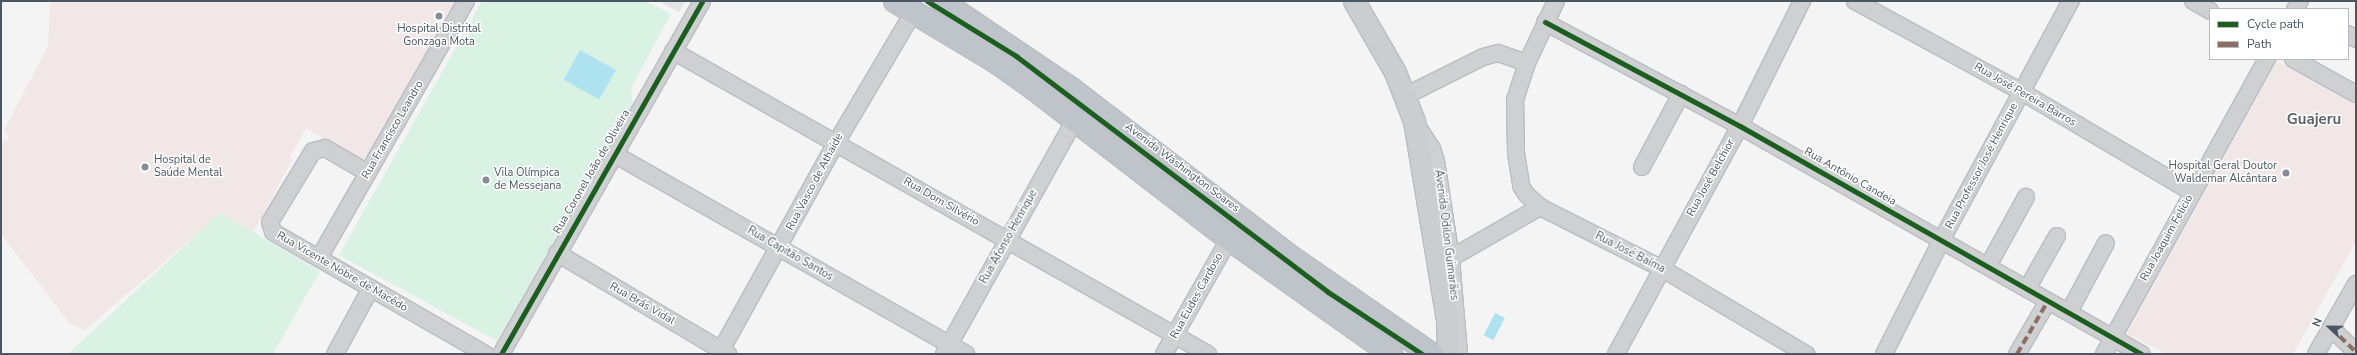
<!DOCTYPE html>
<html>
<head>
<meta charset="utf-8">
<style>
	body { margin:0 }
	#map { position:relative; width:2357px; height:355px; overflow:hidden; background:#f4f4f4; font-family:"Nunito Sans",sans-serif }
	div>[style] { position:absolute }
	.education>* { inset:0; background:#e6e5e6 }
	.medical>* { inset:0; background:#f1e7e6 }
	.green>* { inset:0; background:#d9f2e3 }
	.water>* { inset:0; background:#aee2f0; transform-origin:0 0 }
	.roads { filter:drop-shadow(1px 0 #b9bec3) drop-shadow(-1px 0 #b9bec3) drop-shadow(0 1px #b9bec3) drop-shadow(0 -1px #b9bec3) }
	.minor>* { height:16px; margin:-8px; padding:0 8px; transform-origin:8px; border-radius:8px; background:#ced0d2 }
	.major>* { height:21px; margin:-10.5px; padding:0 10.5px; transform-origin:10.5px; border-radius:10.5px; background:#caced1 }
	.highway>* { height:22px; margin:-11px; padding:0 11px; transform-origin:11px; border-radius:11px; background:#bec4c9 }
	.quiet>* { height:4px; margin-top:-2px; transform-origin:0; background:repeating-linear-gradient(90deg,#8d6e63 0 8px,transparent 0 12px) }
	.cycleway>* { height:5px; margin:-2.5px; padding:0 2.5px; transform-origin:2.5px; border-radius:2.5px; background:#1b5e20 }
	.dots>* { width:11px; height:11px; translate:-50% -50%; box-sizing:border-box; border:2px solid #fff; border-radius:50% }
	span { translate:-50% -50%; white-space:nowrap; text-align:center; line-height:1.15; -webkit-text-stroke:3px #fff; paint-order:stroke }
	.poi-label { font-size:11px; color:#4a5661 }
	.left { translate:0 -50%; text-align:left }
	.right { translate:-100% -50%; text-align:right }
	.street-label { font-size:11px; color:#4a5661 }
	.district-label { font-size:15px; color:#5f6368; font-weight:700 }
	.frame { position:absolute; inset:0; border:2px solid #4a5661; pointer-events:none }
	.legend { position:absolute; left:2209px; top:8px; width:140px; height:52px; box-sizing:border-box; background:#fff; border:1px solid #b7bbc0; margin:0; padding:5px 7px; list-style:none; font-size:12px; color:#4a5661 }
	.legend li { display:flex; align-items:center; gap:8px; height:20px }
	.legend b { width:20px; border:1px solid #b7bbc0 }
	.north { position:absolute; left:2309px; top:307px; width:40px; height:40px; -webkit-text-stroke:3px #fff; paint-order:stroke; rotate:292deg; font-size:11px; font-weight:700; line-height:16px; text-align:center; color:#4a5661 }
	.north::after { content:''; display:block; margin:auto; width:14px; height:18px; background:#4a5661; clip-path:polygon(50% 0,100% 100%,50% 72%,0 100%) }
</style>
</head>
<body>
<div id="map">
	<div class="education">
		<div style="clip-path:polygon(658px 1px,686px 1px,679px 12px)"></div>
	</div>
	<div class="medical">
		<div style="clip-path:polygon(50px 1px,457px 1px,370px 153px,361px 160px,306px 128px,290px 157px,293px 159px,253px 232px,220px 214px,85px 330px,70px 324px,1px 234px,1px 143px,9px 138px,4px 130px,48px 46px)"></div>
		<div style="clip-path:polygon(2277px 61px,2356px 105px,2356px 241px,2293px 354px,2166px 354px,2127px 334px)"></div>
	</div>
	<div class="green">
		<div style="clip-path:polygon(482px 1px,645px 1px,671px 14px,631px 88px,633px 104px,497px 341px,339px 255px)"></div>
		<div style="clip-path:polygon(220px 213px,320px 271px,273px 354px,68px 354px)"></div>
	</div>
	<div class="water">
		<div style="left:580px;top:50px;width:41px;height:34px;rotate:29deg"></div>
		<div style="left:1495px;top:313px;width:11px;height:25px;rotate:27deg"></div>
	</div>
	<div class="roads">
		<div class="minor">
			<div style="left:1556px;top:1px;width:68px;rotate:115.1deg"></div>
			<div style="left:1527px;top:63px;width:38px;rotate:108deg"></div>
			<div style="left:1515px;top:99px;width:54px;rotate:88.9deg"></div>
			<div style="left:1516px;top:153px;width:33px;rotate:81deg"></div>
			<div style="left:1521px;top:186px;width:9px;rotate:58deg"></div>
			<div style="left:1526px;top:194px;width:19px;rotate:43deg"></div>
			<div style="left:1540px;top:207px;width:136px;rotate:26.8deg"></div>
			<div style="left:1661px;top:268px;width:169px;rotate:30.7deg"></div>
			<div style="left:1855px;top:1px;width:190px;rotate:28.6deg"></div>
			<div style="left:2022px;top:92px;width:197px;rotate:30.5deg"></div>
			<div style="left:2193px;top:1px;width:20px;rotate:30deg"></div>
			<div style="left:2295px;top:9px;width:9px;rotate:-58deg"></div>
			<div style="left:1545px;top:22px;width:221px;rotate:28.1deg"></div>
			<div style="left:1740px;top:126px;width:462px;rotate:29.6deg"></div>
			<div style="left:2348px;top:34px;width:9px;rotate:32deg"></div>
			<div style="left:673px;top:51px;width:615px;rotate:29.53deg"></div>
			<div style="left:2293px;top:59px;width:72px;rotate:29.1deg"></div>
			<div style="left:1405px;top:96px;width:87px;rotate:-26.6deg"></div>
			<div style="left:1483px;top:57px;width:16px;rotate:-15deg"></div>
			<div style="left:1498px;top:53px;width:31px;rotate:19deg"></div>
			<div style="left:1416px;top:124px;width:30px;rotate:57deg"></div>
			<div style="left:1432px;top:149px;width:13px;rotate:72deg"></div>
			<div style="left:1436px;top:161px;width:98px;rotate:81.2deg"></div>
			<div style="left:1451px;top:258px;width:96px;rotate:85.2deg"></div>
			<div style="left:614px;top:154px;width:405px;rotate:29.6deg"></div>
			<div style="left:1642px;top:167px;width:83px;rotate:-61.9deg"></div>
			<div style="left:368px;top:173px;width:50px;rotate:-149.8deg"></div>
			<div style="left:325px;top:148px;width:12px;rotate:166deg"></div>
			<div style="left:313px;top:151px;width:83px;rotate:121.2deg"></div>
			<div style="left:270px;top:222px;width:10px;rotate:73deg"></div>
			<div style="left:273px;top:232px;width:245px;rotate:29.9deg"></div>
			<div style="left:557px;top:253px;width:199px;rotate:30.6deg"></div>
			<div style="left:319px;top:258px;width:296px;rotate:-60.2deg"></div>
			<div style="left:1451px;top:258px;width:103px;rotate:-29.8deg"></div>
			<div style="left:1988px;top:266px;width:79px;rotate:-61.2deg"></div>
			<div style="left:2027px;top:289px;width:61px;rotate:-60.5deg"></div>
			<div style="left:2069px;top:312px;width:78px;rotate:-61.8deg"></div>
			<div style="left:2331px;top:328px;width:35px;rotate:44deg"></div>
			<div style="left:335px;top:354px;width:75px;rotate:-61.4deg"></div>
			<div style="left:501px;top:354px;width:406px;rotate:-60.3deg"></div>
			<div style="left:719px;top:354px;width:241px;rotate:-61deg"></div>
			<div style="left:836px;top:143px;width:153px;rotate:-59.4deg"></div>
			<div style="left:944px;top:354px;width:268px;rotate:-60.8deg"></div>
			<div style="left:1164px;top:354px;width:132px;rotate:-60.5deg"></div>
			<div style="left:1616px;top:354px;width:260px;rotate:-61.5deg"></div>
			<div style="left:1740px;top:126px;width:140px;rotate:-63.6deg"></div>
			<div style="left:1884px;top:354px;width:127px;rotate:-63.2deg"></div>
			<div style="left:1941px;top:241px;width:273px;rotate:-61.6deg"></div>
			<div style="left:2017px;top:354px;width:61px;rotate:-59.7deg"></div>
			<div style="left:2104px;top:354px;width:337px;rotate:-61.1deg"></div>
			<div style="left:2316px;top:354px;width:81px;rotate:-60.3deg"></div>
		</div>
		<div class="major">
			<div style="left:1354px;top:1px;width:82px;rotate:60deg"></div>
			<div style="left:1395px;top:72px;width:53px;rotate:68.8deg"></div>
			<div style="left:1414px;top:121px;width:202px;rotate:80.6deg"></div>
			<div style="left:1447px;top:320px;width:34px;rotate:88deg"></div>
		</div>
		<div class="highway">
			<div style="left:895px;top:1px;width:117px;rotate:31deg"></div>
			<div style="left:995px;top:61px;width:47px;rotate:35.4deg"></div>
			<div style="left:1033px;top:88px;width:247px;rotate:37.6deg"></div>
			<div style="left:1229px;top:239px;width:199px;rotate:35.4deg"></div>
			<div style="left:941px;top:1px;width:156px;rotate:34deg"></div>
			<div style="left:1070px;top:88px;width:282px;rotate:37.4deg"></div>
			<div style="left:1294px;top:259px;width:167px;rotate:34.7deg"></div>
		</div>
	</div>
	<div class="quiet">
		<div style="left:2331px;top:328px;width:35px;rotate:44deg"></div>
		<div style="left:2017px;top:354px;width:61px;rotate:-59.7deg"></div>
	</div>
	<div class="cycleway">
		<div style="left:927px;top:1px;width:105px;rotate:31.7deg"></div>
		<div style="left:1016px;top:56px;width:391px;rotate:37.1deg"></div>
		<div style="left:1328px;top:292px;width:113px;rotate:33.4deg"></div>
		<div style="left:1545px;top:22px;width:221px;rotate:28.1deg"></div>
		<div style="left:1740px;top:126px;width:462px;rotate:29.6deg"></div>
		<div style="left:501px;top:354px;width:406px;rotate:-60.3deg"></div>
	</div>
	<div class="dots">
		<div style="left:439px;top:16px;background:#868d94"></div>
		<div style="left:145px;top:167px;background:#868d94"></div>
		<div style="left:2286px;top:173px;background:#868d94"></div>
		<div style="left:486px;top:180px;background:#868d94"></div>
	</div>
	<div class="poi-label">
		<span style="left:439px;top:36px">Hospital Distrital<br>Gonzaga Mota</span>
		<span class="left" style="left:154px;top:167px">Hospital de<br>Saúde Mental</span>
		<span class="right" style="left:2277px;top:173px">Hospital Geral Doutor<br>Waldemar Alcântara</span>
		<span class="left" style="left:494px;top:180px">Vila Olímpica<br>de Messejana</span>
	</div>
	<div class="street-label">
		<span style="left:2025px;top:95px;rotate:30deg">Rua José Pereira Barros</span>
		<span style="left:393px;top:130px;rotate:-60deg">Rua Francisco Leandro</span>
		<span style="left:1982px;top:166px;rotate:-62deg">Rua Professor José Henrique</span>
		<span style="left:1182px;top:168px;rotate:37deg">Avenida Washington Soares</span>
		<span style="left:592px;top:172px;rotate:-60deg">Rua Coronel João de Oliveira</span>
		<span style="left:1850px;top:177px;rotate:30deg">Rua Antônio Candeia</span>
		<span style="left:1711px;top:178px;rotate:-61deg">Rua José Belchior</span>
		<span style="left:815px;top:182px;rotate:-62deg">Rua Vasco de Athaíde</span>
		<span style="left:941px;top:202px;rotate:30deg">Rua Dom Silvério</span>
		<span style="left:1446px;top:235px;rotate:83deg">Avenida Odilon Guimarães</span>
		<span style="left:1009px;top:237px;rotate:-61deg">Rua Afonso Henrique</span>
		<span style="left:2167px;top:238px;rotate:-61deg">Rua Joaquim Felício</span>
		<span style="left:1630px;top:253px;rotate:27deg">Rua José Baíma</span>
		<span style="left:790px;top:254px;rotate:30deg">Rua Capitão Santos</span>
		<span style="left:342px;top:272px;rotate:30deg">Rua Vicente Nobre de Macêdo</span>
		<span style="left:1197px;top:296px;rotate:-61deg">Rua Eudes Cardoso</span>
		<span style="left:642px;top:304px;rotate:30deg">Rua Brás Vidal</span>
	</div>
	<div class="district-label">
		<span style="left:2314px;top:120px">Guajeru</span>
	</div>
	<div class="frame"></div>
	<ul class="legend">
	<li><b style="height:5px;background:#1b5e20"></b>Cycle path</li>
	<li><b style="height:5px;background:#8d6e63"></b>Path</li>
	</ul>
	<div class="north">N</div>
</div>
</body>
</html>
